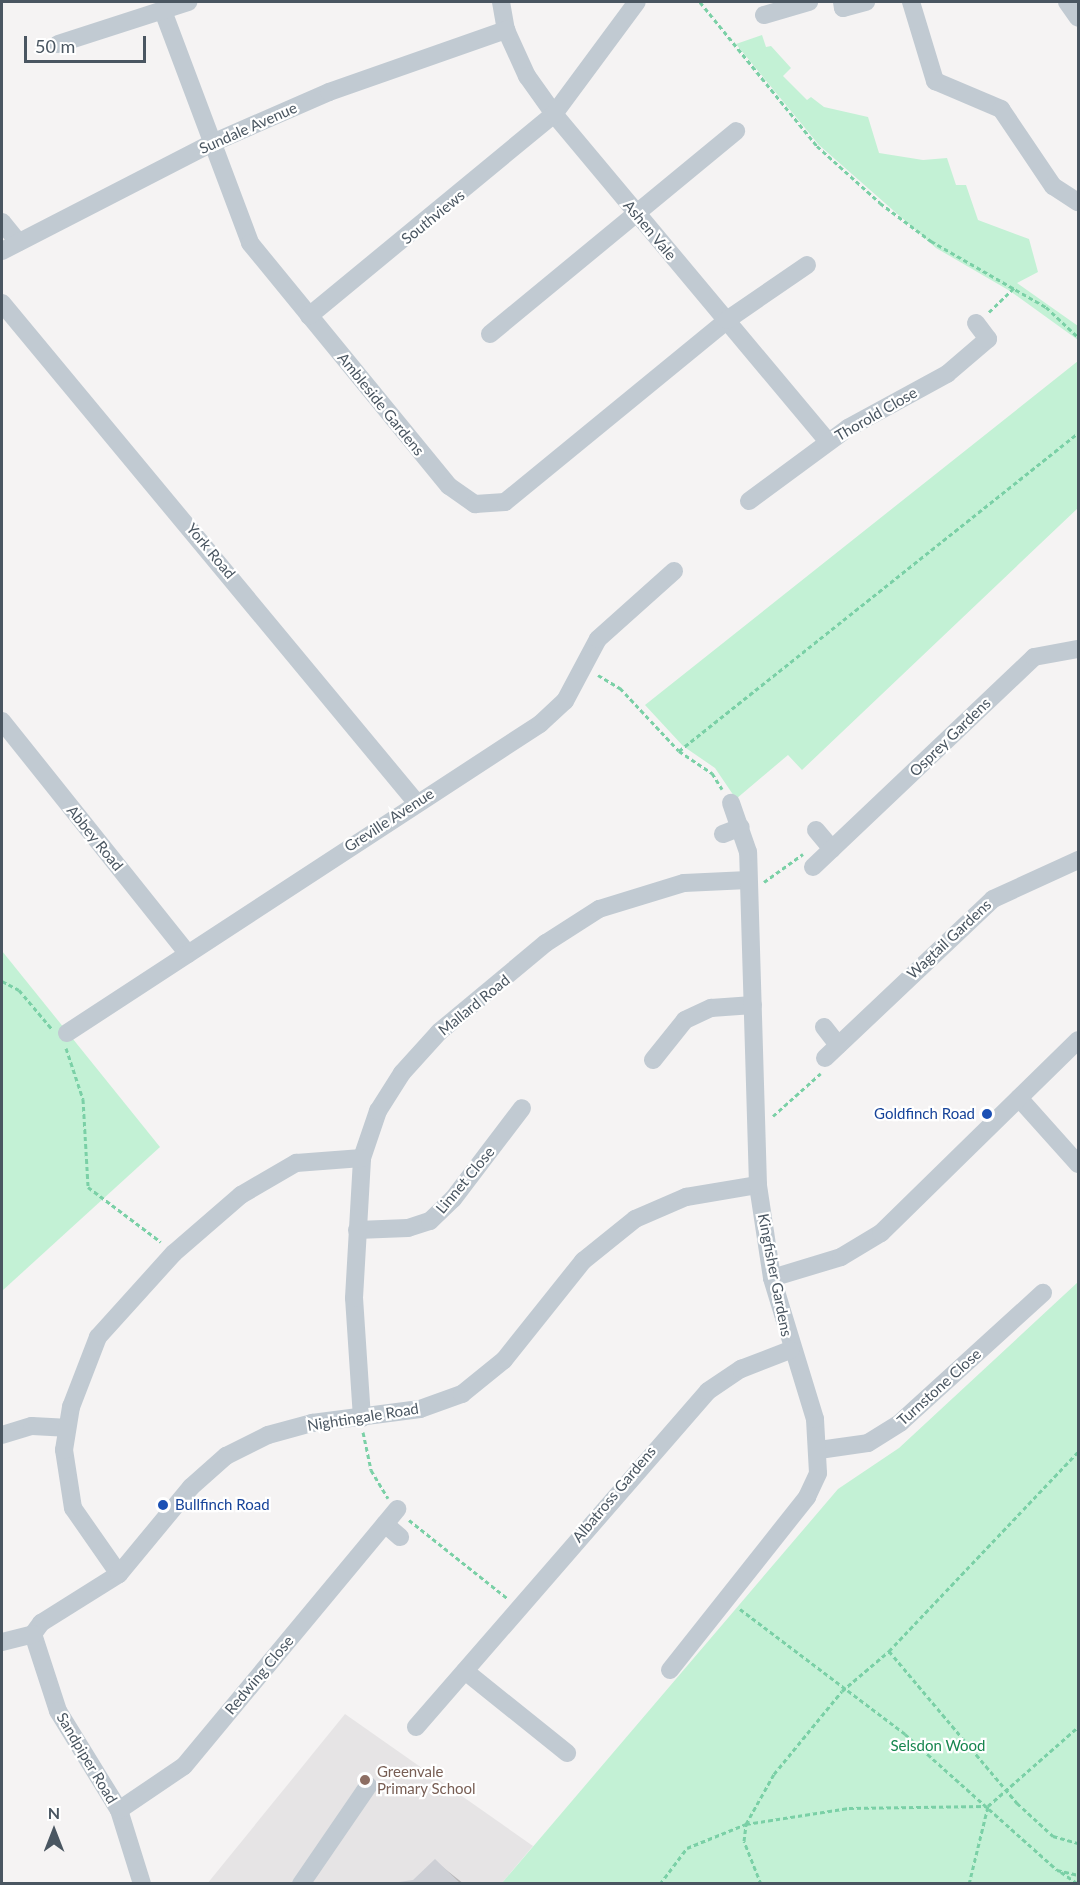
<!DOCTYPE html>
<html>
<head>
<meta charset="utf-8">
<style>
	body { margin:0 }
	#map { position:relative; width:1080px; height:1885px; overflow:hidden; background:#f5f3f3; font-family:Lato,sans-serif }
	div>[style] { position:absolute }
	.education>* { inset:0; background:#e6e4e5 }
	.green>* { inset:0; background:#c3f1d5 }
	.shadow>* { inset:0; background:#0003 }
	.building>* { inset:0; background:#cdcfd5 }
	.path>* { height:3px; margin-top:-1.5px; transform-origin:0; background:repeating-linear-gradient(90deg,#7ad0a6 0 4.5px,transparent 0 7.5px) }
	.minor>* { height:18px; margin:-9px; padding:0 9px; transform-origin:9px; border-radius:9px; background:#c1cad2 }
	.dots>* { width:16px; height:16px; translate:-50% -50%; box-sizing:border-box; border:3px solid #fff; border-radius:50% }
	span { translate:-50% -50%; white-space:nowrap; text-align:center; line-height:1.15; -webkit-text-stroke:4.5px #fff; paint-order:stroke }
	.street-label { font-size:15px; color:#4a5661 }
	.transit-label { font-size:15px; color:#164399 }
	.right { translate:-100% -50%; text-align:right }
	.left { translate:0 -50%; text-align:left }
	.park-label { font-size:15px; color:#17864f }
	.education-label { font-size:15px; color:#785e54 }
	.frame { position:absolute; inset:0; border:3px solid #4a5661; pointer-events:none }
	.north { position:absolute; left:24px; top:1801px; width:60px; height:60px; -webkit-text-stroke:4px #fff; paint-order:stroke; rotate:0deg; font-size:16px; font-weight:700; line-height:24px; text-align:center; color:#4a5661 }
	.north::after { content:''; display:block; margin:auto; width:21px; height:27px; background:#4a5661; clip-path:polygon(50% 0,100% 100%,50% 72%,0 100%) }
	.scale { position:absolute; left:24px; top:36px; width:122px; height:27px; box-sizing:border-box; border:3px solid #4a5661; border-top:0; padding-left:8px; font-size:18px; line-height:21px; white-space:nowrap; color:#4a5661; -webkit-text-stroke:4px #fff; paint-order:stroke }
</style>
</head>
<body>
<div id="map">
	<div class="education">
		<div style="clip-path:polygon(345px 1714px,533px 1846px,502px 1883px,207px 1884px)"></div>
	</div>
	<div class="green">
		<div style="clip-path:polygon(762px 35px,766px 47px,771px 46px,791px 68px,783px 76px,807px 100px,811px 97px,824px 107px,868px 117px,879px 153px,923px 160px,947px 158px,956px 185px,966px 185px,978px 220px,1029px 239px,1038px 272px,1017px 283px,1078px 326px,1078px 340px,1010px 291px,936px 248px,819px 145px,736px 44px)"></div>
		<div style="clip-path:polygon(1078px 361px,1078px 508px,802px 770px,788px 755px,736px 799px,715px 768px,683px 746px,645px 705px)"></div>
		<div style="clip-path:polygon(2px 951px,160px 1147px,2px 1291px)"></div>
		<div style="clip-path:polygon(1078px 1282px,1078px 1883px,502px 1883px,838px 1489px,899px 1448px)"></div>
	</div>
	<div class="shadow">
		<div style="clip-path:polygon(435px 1861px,464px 1884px,387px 1884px,413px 1882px)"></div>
		<div style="clip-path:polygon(370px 1882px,373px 1884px,349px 1884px,349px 1883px)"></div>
	</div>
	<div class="building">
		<div style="clip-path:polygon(435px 1859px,461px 1884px,385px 1884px,413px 1880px)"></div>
	</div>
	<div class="path">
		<div style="left:700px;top:2px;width:186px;rotate:50.9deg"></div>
		<div style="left:817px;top:146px;width:85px;rotate:42.1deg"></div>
		<div style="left:880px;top:203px;width:64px;rotate:36.7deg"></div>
		<div style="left:931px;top:241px;width:133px;rotate:29.9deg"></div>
		<div style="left:1046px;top:307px;width:44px;rotate:43.2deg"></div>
		<div style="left:989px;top:312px;width:36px;rotate:-44deg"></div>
		<div style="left:598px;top:675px;width:26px;rotate:31deg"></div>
		<div style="left:620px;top:688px;width:86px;rotate:46.9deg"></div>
		<div style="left:679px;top:751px;width:40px;rotate:34deg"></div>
		<div style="left:712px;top:773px;width:19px;rotate:58deg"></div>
		<div style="left:679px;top:751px;width:510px;rotate:-38.55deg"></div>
		<div style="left:764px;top:882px;width:48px;rotate:-35.7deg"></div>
		<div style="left:2px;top:981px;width:19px;rotate:28deg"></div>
		<div style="left:19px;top:990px;width:51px;rotate:49.8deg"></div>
		<div style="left:66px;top:1048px;width:54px;rotate:71.6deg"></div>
		<div style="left:83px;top:1099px;width:88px;rotate:86.7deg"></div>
		<div style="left:88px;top:1187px;width:91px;rotate:37deg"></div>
		<div style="left:773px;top:1116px;width:64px;rotate:-41.9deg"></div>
		<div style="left:363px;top:1432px;width:39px;rotate:78deg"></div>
		<div style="left:371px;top:1470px;width:33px;rotate:59deg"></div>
		<div style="left:409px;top:1520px;width:125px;rotate:38.5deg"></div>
		<div style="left:740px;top:1609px;width:207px;rotate:37.1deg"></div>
		<div style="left:905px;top:1734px;width:204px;rotate:41.8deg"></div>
		<div style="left:1057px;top:1870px;width:22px;rotate:13deg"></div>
		<div style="left:889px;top:1651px;width:199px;rotate:49.9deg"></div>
		<div style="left:1017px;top:1803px;width:49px;rotate:42.5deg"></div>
		<div style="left:1053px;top:1836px;width:26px;rotate:16deg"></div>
		<div style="left:988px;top:1806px;width:120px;rotate:-41.3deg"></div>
		<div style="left:1061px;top:1872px;width:21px;rotate:35deg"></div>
		<div style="left:660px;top:1884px;width:45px;rotate:-53.1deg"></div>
		<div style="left:687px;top:1848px;width:64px;rotate:-22.1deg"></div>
		<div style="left:746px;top:1824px;width:57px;rotate:-60.8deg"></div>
		<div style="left:774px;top:1774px;width:107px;rotate:-50.7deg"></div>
		<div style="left:842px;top:1691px;width:62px;rotate:-40.4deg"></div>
		<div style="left:889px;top:1651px;width:274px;rotate:-46.5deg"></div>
		<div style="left:761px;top:1884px;width:46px;rotate:-111.6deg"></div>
		<div style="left:744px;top:1841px;width:17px;rotate:-83deg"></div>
		<div style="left:746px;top:1824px;width:104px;rotate:-8.8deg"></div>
		<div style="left:849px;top:1808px;width:137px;rotate:-0.8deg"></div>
		<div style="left:969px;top:1884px;width:80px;rotate:-76.3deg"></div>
	</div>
	<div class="minor">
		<div style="left:501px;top:2px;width:28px;rotate:80deg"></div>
		<div style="left:506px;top:30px;width:51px;rotate:65.5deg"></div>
		<div style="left:527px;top:76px;width:47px;rotate:54.6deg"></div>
		<div style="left:554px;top:114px;width:427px;rotate:50.1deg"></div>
		<div style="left:842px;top:2px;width:6px;rotate:81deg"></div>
		<div style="left:843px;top:8px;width:24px;rotate:-15deg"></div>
		<div style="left:911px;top:2px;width:83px;rotate:73.1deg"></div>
		<div style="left:935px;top:81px;width:72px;rotate:23deg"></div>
		<div style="left:1001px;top:109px;width:93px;rotate:56deg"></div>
		<div style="left:1053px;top:186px;width:30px;rotate:33deg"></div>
		<div style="left:1067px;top:2px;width:19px;rotate:55deg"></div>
		<div style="left:163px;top:11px;width:248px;rotate:69.4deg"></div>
		<div style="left:250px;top:243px;width:314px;rotate:50.7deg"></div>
		<div style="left:449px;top:486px;width:32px;rotate:35deg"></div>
		<div style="left:475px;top:504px;width:30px;rotate:-4deg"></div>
		<div style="left:505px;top:502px;width:287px;rotate:-39.3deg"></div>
		<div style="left:727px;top:320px;width:97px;rotate:-34.5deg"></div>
		<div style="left:764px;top:15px;width:47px;rotate:-16.1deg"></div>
		<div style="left:58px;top:44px;width:137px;rotate:-17.9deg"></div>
		<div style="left:2px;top:222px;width:26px;rotate:51deg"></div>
		<div style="left:2px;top:251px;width:234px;rotate:-27.2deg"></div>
		<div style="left:210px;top:144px;width:130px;rotate:-23.6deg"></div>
		<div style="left:329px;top:92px;width:188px;rotate:-19.3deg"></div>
		<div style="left:2px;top:303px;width:648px;rotate:50.32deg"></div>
		<div style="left:309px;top:316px;width:318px;rotate:-39.5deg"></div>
		<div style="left:554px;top:114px;width:139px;rotate:-53.5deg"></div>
		<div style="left:490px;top:334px;width:319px;rotate:-39.5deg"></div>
		<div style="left:749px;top:501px;width:123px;rotate:-36.4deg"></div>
		<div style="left:848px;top:428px;width:113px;rotate:-28.6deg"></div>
		<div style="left:947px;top:374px;width:54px;rotate:-40.5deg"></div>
		<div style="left:988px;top:339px;width:20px;rotate:-127deg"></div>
		<div style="left:2px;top:721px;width:298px;rotate:51.4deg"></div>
		<div style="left:816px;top:830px;width:25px;rotate:50deg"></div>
		<div style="left:723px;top:834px;width:19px;rotate:-21deg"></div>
		<div style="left:813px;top:867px;width:305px;rotate:-43.5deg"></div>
		<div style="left:1034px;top:657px;width:45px;rotate:-10.3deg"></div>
		<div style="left:824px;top:1027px;width:23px;rotate:52deg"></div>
		<div style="left:67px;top:1033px;width:565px;rotate:-33.16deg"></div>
		<div style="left:540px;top:724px;width:34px;rotate:-43deg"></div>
		<div style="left:565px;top:701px;width:70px;rotate:-62deg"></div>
		<div style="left:598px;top:639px;width:102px;rotate:-41.8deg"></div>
		<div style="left:825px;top:1058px;width:231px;rotate:-43.4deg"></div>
		<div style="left:993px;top:899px;width:94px;rotate:-24.6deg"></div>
		<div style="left:653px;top:1060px;width:51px;rotate:-51.3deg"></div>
		<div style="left:685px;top:1020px;width:29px;rotate:-25deg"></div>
		<div style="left:711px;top:1008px;width:42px;rotate:-4.1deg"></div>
		<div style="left:1019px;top:1098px;width:89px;rotate:48.2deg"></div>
		<div style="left:357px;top:1230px;width:51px;rotate:-2.2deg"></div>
		<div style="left:408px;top:1228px;width:23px;rotate:-18deg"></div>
		<div style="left:430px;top:1221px;width:32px;rotate:-44deg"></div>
		<div style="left:453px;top:1199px;width:114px;rotate:-52.8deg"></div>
		<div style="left:772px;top:1278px;width:72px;rotate:-16.9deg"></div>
		<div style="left:841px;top:1257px;width:47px;rotate:-31deg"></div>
		<div style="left:881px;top:1233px;width:276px;rotate:-44.4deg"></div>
		<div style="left:362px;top:1418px;width:120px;rotate:-93.8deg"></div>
		<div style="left:354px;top:1298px;width:140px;rotate:-86.7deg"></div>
		<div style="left:362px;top:1158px;width:50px;rotate:-71.2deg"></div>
		<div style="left:378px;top:1111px;width:45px;rotate:-57.7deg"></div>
		<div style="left:402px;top:1073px;width:55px;rotate:-47.9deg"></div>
		<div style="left:439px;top:1032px;width:139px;rotate:-39.8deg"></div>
		<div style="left:546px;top:943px;width:63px;rotate:-32.7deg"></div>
		<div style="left:599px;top:909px;width:89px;rotate:-17deg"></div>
		<div style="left:684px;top:883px;width:64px;rotate:-2.7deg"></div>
		<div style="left:2px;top:1435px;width:31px;rotate:-17deg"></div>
		<div style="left:32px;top:1426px;width:33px;rotate:3deg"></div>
		<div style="left:819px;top:1450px;width:49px;rotate:-8.1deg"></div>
		<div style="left:868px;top:1443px;width:39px;rotate:-32deg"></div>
		<div style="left:901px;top:1422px;width:192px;rotate:-42.3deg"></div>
		<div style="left:385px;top:1524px;width:20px;rotate:41deg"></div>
		<div style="left:119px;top:1574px;width:80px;rotate:-124.9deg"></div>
		<div style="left:73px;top:1508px;width:59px;rotate:-98.8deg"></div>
		<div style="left:64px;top:1450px;width:44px;rotate:-80.8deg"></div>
		<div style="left:71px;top:1407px;width:75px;rotate:-68.9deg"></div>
		<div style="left:98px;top:1337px;width:113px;rotate:-47.9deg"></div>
		<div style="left:174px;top:1253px;width:89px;rotate:-40.9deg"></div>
		<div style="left:241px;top:1195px;width:64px;rotate:-30.2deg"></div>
		<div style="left:296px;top:1163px;width:66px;rotate:-4.3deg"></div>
		<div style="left:33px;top:1634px;width:14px;rotate:-54deg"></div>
		<div style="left:41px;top:1623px;width:92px;rotate:-32.1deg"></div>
		<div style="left:119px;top:1574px;width:113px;rotate:-50.4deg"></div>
		<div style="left:191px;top:1487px;width:47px;rotate:-41.5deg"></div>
		<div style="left:226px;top:1456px;width:47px;rotate:-26.6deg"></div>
		<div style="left:268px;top:1435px;width:46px;rotate:-15.3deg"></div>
		<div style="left:312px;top:1423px;width:109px;rotate:-7.4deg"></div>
		<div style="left:420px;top:1409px;width:45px;rotate:-19.7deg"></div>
		<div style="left:462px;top:1394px;width:54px;rotate:-39deg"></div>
		<div style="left:504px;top:1360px;width:127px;rotate:-51.4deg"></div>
		<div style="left:583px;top:1261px;width:67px;rotate:-38.9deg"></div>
		<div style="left:635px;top:1219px;width:56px;rotate:-23.3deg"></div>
		<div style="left:686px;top:1197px;width:73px;rotate:-9.5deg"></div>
		<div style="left:33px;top:1634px;width:81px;rotate:72deg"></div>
		<div style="left:58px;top:1711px;width:116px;rotate:58.4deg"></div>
		<div style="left:119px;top:1810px;width:77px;rotate:72.7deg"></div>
		<div style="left:2px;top:1642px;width:32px;rotate:-14deg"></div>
		<div style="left:670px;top:1670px;width:221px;rotate:-51.6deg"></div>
		<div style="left:807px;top:1497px;width:26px;rotate:-65deg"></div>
		<div style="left:818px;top:1473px;width:54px;rotate:-93.2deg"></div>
		<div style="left:815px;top:1419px;width:147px;rotate:-107deg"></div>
		<div style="left:772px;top:1278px;width:94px;rotate:-98.6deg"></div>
		<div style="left:758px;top:1185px;width:333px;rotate:-91.7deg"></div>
		<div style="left:748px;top:852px;width:52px;rotate:-109.1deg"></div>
		<div style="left:465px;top:1671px;width:131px;rotate:38.8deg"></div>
		<div style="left:416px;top:1727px;width:445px;rotate:-49deg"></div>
		<div style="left:708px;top:1391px;width:40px;rotate:-34deg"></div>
		<div style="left:741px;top:1369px;width:53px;rotate:-21.2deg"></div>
		<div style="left:119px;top:1810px;width:78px;rotate:-34.1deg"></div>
		<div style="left:184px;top:1766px;width:334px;rotate:-50.3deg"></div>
		<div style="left:301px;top:1884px;width:119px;rotate:-55.6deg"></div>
	</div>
	<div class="dots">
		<div style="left:987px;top:1114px;background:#1a4fb4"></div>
		<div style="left:163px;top:1505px;background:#1a4fb4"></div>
		<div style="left:365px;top:1780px;background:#8d6e63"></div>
	</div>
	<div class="street-label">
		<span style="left:248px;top:128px;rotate:-24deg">Sundale Avenue</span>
		<span style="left:433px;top:217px;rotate:-39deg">Southviews</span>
		<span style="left:650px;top:230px;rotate:50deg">Ashen Vale</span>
		<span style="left:381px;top:404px;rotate:51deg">Ambleside Gardens</span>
		<span style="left:876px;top:414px;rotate:-30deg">Thorold Close</span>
		<span style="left:211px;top:551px;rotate:50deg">York Road</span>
		<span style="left:950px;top:737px;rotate:-44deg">Osprey Gardens</span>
		<span style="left:389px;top:820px;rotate:-33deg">Greville Avenue</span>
		<span style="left:95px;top:838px;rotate:51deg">Abbey Road</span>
		<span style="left:949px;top:939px;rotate:-43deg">Wagtail Gardens</span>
		<span style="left:474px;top:1005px;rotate:-39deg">Mallard Road</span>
		<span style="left:465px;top:1180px;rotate:-50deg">Linnet Close</span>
		<span style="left:775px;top:1275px;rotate:79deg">Kingfisher Gardens</span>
		<span style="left:939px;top:1387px;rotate:-42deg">Turnstone Close</span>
		<span style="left:363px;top:1417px;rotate:-9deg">Nightingale Road</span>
		<span style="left:614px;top:1494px;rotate:-50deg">Albatross Gardens</span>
		<span style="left:259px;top:1675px;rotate:-50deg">Redwing Close</span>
		<span style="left:87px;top:1758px;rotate:59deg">Sandpiper Road</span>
	</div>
	<div class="transit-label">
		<span class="right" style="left:975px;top:1114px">Goldfinch Road</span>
		<span class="left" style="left:175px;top:1505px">Bullfinch Road</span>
	</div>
	<div class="park-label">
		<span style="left:938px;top:1746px">Selsdon Wood</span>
	</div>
	<div class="education-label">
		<span class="left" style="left:377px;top:1780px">Greenvale<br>Primary School</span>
	</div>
	<div class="frame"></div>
	<div class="north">N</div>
	<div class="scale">50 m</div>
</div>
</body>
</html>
